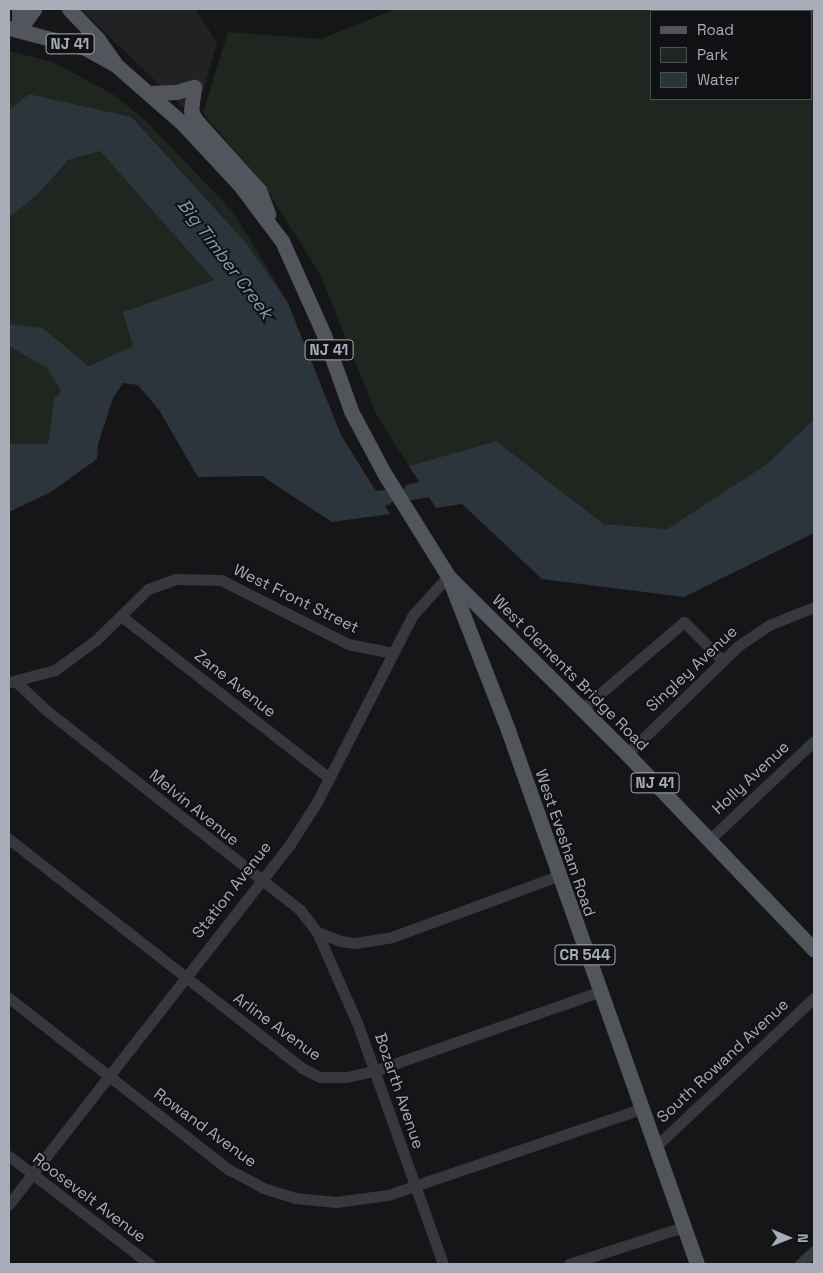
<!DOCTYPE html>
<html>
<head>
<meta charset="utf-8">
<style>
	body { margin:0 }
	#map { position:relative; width:823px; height:1273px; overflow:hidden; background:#161618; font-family:"Space Grotesk",sans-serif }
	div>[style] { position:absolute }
	.built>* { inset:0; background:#222225 }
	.green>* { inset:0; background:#1e261f }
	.water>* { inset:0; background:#2c353c }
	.river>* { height:16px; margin:-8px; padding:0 8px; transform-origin:8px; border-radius:8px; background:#2c353c }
	.minor>* { height:11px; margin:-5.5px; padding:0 5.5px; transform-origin:5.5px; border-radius:5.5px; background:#37383d }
	.major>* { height:15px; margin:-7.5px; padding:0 7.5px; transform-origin:7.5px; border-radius:7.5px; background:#53555c }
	span { translate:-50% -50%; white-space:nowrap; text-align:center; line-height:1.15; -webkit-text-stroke:4px #111113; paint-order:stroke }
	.shield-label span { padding:1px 4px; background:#111113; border:1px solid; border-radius:4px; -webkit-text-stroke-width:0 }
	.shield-label { font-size:15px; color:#a8adb8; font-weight:700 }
	.street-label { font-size:16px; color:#a8adb8 }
	.water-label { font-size:18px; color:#7f9bb3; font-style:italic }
	.frame { position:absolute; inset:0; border:10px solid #a8adb8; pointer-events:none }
	.legend { position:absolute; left:650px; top:10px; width:162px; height:90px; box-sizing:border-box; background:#111113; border:1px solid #4d4f55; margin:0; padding:6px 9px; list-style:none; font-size:15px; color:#a8adb8 }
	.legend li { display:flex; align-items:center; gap:10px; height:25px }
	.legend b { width:25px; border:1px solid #4d4f55 }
	.north { position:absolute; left:763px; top:1213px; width:50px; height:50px; -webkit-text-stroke:4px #111113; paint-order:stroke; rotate:91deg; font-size:14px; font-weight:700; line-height:20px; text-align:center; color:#a8adb8 }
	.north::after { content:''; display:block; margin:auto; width:18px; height:22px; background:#a8adb8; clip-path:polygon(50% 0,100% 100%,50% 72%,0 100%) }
</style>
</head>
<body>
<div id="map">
	<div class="built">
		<div style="clip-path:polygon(81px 9px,195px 9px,217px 42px,195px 119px)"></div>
	</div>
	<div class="green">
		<div style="clip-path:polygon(evenodd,396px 9px,814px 9px,814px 419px,767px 464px,667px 529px,604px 524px,496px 441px,409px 466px,377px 416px,321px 276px,266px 188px,203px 113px,228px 32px,321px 39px,396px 9px,652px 11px,812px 11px,812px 99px,652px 99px,652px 11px)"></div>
		<div style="clip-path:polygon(9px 51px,53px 62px,114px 95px,145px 120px,234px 213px,287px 301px,247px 244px,133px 117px,29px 94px,9px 110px)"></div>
		<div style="clip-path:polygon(100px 151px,214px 280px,124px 312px,133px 346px,87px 366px,43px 328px,9px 324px,9px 218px,38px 194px,70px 160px)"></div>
		<div style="clip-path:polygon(9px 346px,47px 368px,61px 391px,54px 399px,48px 444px,9px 449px)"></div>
	</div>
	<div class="water">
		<div style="clip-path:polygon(29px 94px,132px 117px,247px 244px,287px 301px,341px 435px,390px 514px,332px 522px,262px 476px,198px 477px,159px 410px,138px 385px,123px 383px,113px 398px,98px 444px,97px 459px,51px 492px,9px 512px,9px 444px,48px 444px,54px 399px,61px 391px,47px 368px,9px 346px,9px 324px,43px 328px,88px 366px,133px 346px,123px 312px,214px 280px,100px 151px,69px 160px,38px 194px,9px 218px,9px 110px)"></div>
		<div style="clip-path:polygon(814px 419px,814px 533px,684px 597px,542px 579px,462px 504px,436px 508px,409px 466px,496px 441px,604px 524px,667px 529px,767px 464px)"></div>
	</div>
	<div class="river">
		<div style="left:411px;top:492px;width:36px;rotate:-10deg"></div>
		<div style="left:359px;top:501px;width:26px;rotate:-7deg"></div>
	</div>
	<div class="minor">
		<div style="left:121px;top:616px;width:264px;rotate:37.9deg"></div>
		<div style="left:10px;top:682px;width:47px;rotate:-14.9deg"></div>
		<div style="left:55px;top:670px;width:51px;rotate:-36.2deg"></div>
		<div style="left:96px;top:640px;width:73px;rotate:-44.4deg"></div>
		<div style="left:148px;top:589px;width:30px;rotate:-20deg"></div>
		<div style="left:176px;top:579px;width:45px;rotate:1.3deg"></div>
		<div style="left:221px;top:580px;width:142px;rotate:26.7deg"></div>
		<div style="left:348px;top:644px;width:46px;rotate:11.3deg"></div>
		<div style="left:16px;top:682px;width:41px;rotate:43deg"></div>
		<div style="left:46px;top:710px;width:323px;rotate:38.2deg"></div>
		<div style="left:300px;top:910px;width:28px;rotate:52deg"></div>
		<div style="left:317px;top:932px;width:25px;rotate:21deg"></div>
		<div style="left:340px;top:941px;width:15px;rotate:8deg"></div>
		<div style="left:355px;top:943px;width:37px;rotate:-9deg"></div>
		<div style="left:392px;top:937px;width:177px;rotate:-20.2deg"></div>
		<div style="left:582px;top:709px;width:134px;rotate:-40.5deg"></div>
		<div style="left:684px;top:622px;width:54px;rotate:45deg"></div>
		<div style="left:627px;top:754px;width:155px;rotate:-44.2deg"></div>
		<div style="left:738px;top:646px;width:37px;rotate:-34deg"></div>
		<div style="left:769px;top:625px;width:48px;rotate:-21.8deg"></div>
		<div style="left:9px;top:839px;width:372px;rotate:38deg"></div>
		<div style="left:302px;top:1068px;width:20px;rotate:27deg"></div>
		<div style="left:320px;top:1077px;width:27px"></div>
		<div style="left:347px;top:1077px;width:28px;rotate:-13deg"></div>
		<div style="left:374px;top:1071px;width:238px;rotate:-19.4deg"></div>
		<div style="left:709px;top:840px;width:144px;rotate:-43.3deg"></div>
		<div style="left:317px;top:932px;width:102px;rotate:66.2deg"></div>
		<div style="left:358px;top:1025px;width:254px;rotate:70.4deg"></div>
		<div style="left:9px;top:998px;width:278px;rotate:38deg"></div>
		<div style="left:228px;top:1169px;width:40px;rotate:28deg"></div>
		<div style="left:263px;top:1188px;width:34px;rotate:17deg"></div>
		<div style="left:295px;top:1198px;width:41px;rotate:5.6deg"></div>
		<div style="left:336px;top:1202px;width:52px;rotate:-7.7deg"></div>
		<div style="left:388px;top:1195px;width:266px;rotate:-18.8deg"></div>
		<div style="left:654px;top:1148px;width:219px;rotate:-43.2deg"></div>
		<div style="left:9px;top:1156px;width:178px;rotate:37.5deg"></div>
		<div style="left:9px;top:1204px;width:457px;rotate:-52deg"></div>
		<div style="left:290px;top:844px;width:50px;rotate:-57.3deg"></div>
		<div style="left:317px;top:802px;width:209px;rotate:-62.9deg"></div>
		<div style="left:412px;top:616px;width:54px;rotate:-48deg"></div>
		<div style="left:569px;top:1264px;width:120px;rotate:-18deg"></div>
		<div style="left:800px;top:1264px;width:19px;rotate:-43deg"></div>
	</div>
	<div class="major">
		<div style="left:19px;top:9px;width:21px;rotate:90deg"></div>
		<div style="left:69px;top:9px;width:42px;rotate:46deg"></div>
		<div style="left:98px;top:39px;width:29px;rotate:55deg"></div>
		<div style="left:9px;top:28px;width:79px;rotate:14.7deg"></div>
		<div style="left:85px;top:48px;width:37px;rotate:29deg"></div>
		<div style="left:117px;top:66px;width:85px;rotate:41.2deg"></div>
		<div style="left:181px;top:122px;width:85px;rotate:46.9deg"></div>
		<div style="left:239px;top:184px;width:71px;rotate:53deg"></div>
		<div style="left:282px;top:241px;width:103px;rotate:65.9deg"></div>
		<div style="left:324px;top:335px;width:81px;rotate:70.4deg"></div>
		<div style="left:351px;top:411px;width:70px;rotate:62deg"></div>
		<div style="left:384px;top:473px;width:121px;rotate:58.1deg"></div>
		<div style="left:448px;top:576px;width:252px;rotate:44.8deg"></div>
		<div style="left:627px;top:754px;width:271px;rotate:46.3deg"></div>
		<div style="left:19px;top:30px;width:26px;rotate:-54deg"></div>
		<div style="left:194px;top:87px;width:24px;rotate:97deg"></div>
		<div style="left:191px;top:111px;width:9px;rotate:63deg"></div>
		<div style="left:195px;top:119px;width:96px;rotate:48deg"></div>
		<div style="left:259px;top:190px;width:26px;rotate:69deg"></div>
		<div style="left:148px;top:93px;width:28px;rotate:-2deg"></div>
		<div style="left:176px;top:92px;width:19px;rotate:-16deg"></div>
		<div style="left:450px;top:581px;width:160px;rotate:68.7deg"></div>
		<div style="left:508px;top:730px;width:566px;rotate:70.51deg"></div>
	</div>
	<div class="shield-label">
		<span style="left:70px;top:44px">NJ 41</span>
		<span style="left:329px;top:350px">NJ 41</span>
		<span style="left:655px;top:783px">NJ 41</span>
		<span style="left:585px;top:955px">CR 544</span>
	</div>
	<div class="street-label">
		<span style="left:296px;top:599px;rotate:26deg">West Front Street</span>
		<span style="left:692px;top:669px;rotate:-43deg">Singley Avenue</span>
		<span style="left:570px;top:673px;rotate:45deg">West Clements Bridge Road</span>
		<span style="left:235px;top:684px;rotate:38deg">Zane Avenue</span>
		<span style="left:751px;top:778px;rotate:-43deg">Holly Avenue</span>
		<span style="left:194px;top:808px;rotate:39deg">Melvin Avenue</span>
		<span style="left:565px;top:843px;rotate:71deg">West Evesham Road</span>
		<span style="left:232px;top:890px;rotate:-52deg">Station Avenue</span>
		<span style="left:277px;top:1027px;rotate:36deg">Arline Avenue</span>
		<span style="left:723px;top:1061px;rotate:-43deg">South Rowand Avenue</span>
		<span style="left:399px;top:1091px;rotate:71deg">Bozarth Avenue</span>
		<span style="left:205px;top:1128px;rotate:36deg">Rowand Avenue</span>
		<span style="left:89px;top:1198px;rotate:37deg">Roosevelt Avenue</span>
	</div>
	<div class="water-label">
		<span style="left:225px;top:259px;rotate:53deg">Big Timber Creek</span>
	</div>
	<div class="frame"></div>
	<ul class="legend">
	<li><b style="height:6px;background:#53555c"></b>Road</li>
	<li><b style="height:14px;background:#1e261f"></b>Park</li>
	<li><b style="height:14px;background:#2c353c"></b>Water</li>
	</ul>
	<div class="north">N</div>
</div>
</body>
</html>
